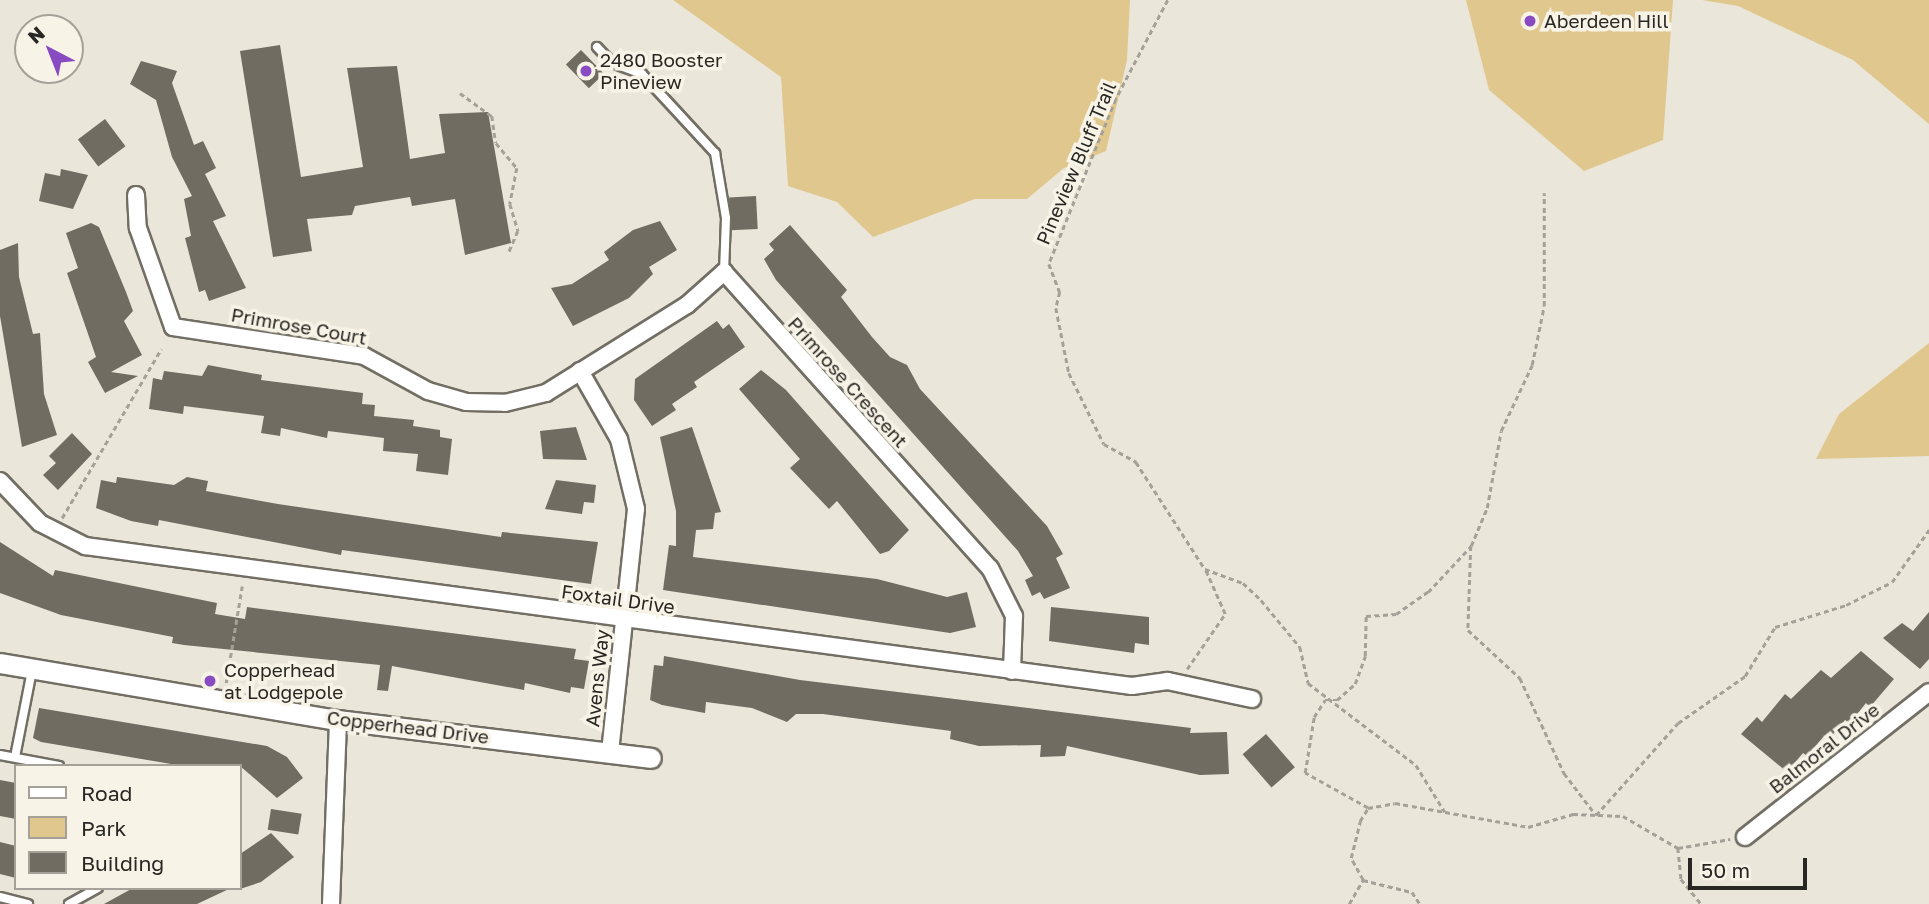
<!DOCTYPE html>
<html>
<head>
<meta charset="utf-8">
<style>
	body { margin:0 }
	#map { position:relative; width:1929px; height:904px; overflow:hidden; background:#ebe6da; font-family:"Golos Text",sans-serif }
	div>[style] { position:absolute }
	.green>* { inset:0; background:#e0c78e }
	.building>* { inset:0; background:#706c61; transform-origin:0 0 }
	.path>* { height:2.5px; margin-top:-1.25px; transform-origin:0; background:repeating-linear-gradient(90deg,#a5a198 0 5px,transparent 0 8.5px) }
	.roads { filter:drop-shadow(2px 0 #726e64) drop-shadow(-2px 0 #726e64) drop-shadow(0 2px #726e64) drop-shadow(0 -2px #726e64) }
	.service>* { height:8px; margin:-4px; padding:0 4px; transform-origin:4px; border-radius:4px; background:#fff }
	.minor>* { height:16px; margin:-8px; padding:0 8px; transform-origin:8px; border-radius:8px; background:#fff }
	.tertiary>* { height:19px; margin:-9.5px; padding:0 9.5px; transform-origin:9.5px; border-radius:9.5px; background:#fff }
	.dots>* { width:19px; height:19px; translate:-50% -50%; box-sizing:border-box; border:4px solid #f8f3e7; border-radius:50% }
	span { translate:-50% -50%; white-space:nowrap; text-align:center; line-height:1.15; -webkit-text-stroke:7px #f8f3e7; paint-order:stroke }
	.poi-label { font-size:19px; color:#292723 }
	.left { translate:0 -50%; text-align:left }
	.street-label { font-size:19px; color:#292723 }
	.legend { position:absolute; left:14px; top:764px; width:228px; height:126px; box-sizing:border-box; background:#f8f3e7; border:2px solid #a5a199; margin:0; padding:9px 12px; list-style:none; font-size:21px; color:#292723 }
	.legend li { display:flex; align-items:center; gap:14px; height:35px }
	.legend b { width:35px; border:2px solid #a5a199 }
	.north { position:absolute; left:14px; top:14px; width:70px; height:70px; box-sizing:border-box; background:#f8f3e7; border:2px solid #a5a199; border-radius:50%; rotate:318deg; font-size:19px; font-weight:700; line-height:28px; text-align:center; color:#292723 }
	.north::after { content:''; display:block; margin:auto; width:24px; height:32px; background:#884bc1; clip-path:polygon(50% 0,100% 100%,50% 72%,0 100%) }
	.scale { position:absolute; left:1688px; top:858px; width:119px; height:32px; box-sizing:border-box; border:4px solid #292723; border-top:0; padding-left:9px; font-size:21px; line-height:24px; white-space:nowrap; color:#292723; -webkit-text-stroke:5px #f8f3e7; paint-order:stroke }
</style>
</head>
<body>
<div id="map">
	<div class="green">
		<div style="clip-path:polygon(673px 0,1130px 0,1127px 60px,1106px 151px,1064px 168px,1027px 199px,975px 199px,873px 237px,837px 202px,788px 186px,781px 77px)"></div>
		<div style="clip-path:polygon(1466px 0,1673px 0,1663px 140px,1584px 171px,1489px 90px)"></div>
		<div style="clip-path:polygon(1702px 0,1929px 0,1929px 124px,1853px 60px,1738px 6px)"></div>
		<div style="clip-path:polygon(1929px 343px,1929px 456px,1816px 459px,1839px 414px)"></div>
	</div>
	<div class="building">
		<div style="clip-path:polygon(280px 45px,301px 177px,363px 167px,347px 68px,397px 66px,410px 159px,445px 153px,439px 114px,488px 112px,511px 243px,465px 255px,455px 199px,412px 206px,410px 197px,355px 206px,352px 215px,307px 219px,312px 251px,273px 257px,240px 51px)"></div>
		<div style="left:581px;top:50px;width:33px;height:21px;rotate:46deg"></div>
		<div style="clip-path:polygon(141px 61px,177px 71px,172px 83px,194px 145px,203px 141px,216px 168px,205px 174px,226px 216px,213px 221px,246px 288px,209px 301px,205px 290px,199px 292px,185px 238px,191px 236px,184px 199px,192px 196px,172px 157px,156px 100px,130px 84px)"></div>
		<div style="left:105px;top:119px;width:34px;height:34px;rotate:53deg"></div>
		<div style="clip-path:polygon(61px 169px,88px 175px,73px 209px,39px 201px,45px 173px,60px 176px)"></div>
		<div style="left:756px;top:196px;width:33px;height:27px;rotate:87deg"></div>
		<div style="clip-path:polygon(660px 221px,677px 250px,649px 267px,653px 274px,629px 298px,573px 326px,551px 288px,572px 284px,609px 260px,604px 252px,633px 230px)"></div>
		<div style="clip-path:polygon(91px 223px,99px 227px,126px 292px,133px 311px,124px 321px,142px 355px,111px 372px,138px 376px,105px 393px,88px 362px,96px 357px,67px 273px,78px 268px,66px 233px)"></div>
		<div style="clip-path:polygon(790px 225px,847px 290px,841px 297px,872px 337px,890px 357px,907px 365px,920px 389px,1047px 526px,1063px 554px,1056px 558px,1070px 588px,1044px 599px,1040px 592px,1032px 596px,1025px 580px,1033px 576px,1018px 551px,776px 280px,764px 259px,774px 250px,769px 244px)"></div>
		<div style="clip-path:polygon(18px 243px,19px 277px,33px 334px,40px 333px,44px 394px,57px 435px,22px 447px,0 316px,0 250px)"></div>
		<div style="clip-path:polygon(717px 321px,723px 329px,729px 324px,745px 347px,694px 382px,697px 387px,672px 404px,676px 410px,652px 426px,634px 400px,635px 379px)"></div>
		<div style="clip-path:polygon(208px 365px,262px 375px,261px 380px,363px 393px,362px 404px,375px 405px,374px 416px,414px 420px,413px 426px,440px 430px,440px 437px,452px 439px,448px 475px,416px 471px,418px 454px,383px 451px,384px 438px,328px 431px,327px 438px,281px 428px,280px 436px,261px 433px,264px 416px,184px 406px,183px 414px,149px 409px,153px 378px,162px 380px,164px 371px,202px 376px)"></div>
		<div style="clip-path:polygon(761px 370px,786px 390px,909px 530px,889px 551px,880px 554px,837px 501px,829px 509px,790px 468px,800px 459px,739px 389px)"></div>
		<div style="clip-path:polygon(576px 427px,587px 460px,543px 459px,540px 431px)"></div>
		<div style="clip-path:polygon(692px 427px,721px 512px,715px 513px,713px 529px,696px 530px,693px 557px,877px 579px,947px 597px,967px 592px,976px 627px,950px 633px,663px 590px,669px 545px,676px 546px,676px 511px,660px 437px)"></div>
		<div style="clip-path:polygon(72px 433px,92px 454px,58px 490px,43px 475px,56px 463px,49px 456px)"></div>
		<div style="clip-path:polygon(117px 477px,174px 485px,187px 477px,208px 481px,206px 491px,278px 504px,501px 537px,502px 532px,598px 542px,591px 584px,342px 550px,341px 555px,159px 520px,158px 526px,131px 521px,96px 508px,101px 480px,116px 483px)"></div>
		<div style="clip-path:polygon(556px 480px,596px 485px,594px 503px,584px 502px,582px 514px,545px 509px)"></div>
		<div style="clip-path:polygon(0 542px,53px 576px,55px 570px,217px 603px,215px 614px,245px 619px,247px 607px,576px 649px,574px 659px,589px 661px,584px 689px,571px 687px,570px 693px,525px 683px,524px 690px,392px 666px,388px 691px,377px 690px,380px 665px,184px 645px,172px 643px,173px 637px,61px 615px,0 593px)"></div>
		<div style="clip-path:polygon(1051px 607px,1149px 617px,1149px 645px,1135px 643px,1134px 653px,1049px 641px)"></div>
		<div style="clip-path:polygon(1929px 612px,1929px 659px,1920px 669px,1883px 638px,1902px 623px,1913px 631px)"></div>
		<div style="clip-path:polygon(1861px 651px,1894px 679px,1870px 707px,1866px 703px,1850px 723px,1845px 720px,1829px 739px,1824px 736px,1807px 756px,1803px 753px,1787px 772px,1741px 734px,1757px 717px,1762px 722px,1785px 694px,1791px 699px,1821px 670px,1831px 678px)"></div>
		<div style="clip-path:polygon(664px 656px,800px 680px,1191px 728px,1190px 733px,1227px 732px,1229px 774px,1200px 775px,1067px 746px,1065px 756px,1040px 757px,1041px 745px,979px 746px,950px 739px,951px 731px,823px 714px,796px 714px,787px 722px,752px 708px,706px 702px,705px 713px,662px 705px,650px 700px,654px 665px,663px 666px)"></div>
		<div style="clip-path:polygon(39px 708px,267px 746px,287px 757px,303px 778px,277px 798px,240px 766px,183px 766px,41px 742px,33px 738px)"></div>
		<div style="left:1266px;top:734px;width:44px;height:31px;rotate:49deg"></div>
		<div style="clip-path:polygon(0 780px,16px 783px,16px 819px,0 816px)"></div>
		<div style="left:271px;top:809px;width:31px;height:21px;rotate:9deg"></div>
		<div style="clip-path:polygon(271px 833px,294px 857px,261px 882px,240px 889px,240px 854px)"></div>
		<div style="clip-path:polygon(0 842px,16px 846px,16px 878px,0 874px)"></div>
		<div style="clip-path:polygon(133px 888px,231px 888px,197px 904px,104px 904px)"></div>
	</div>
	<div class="path">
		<div style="left:1168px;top:0;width:112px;rotate:117.7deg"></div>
		<div style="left:1116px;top:99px;width:178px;rotate:112.1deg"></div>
		<div style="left:1049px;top:264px;width:30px;rotate:69deg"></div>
		<div style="left:1060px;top:292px;width:16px;rotate:104deg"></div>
		<div style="left:1056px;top:308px;width:66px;rotate:78.7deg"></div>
		<div style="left:1069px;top:373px;width:79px;rotate:63.8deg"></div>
		<div style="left:1104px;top:444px;width:37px;rotate:29deg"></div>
		<div style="left:1136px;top:462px;width:127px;rotate:57.2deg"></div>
		<div style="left:1205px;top:569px;width:40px;rotate:20.2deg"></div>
		<div style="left:1243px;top:583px;width:25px;rotate:43deg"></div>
		<div style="left:1261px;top:600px;width:61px;rotate:50.3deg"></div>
		<div style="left:1300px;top:647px;width:37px;rotate:77deg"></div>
		<div style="left:1308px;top:683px;width:136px;rotate:37.2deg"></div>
		<div style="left:1416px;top:765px;width:55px;rotate:58.3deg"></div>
		<div style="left:460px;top:93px;width:39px;rotate:36deg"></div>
		<div style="left:492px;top:116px;width:27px;rotate:82deg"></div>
		<div style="left:496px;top:143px;width:33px;rotate:50deg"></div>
		<div style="left:517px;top:168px;width:37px;rotate:101deg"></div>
		<div style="left:510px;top:204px;width:28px;rotate:73deg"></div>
		<div style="left:518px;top:231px;width:25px;rotate:113deg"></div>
		<div style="left:62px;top:518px;width:196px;rotate:-59.6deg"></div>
		<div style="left:1471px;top:546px;width:84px;rotate:92deg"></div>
		<div style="left:1468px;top:630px;width:71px;rotate:42.7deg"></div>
		<div style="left:1520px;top:678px;width:105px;rotate:65.1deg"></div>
		<div style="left:1564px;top:773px;width:53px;rotate:52.7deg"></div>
		<div style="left:1596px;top:815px;width:123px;rotate:-48.3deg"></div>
		<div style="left:1678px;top:723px;width:82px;rotate:-35deg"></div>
		<div style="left:1745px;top:676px;width:57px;rotate:-58.5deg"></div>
		<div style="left:1775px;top:627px;width:74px;rotate:-17.2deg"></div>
		<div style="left:1846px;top:605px;width:51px;rotate:-26.6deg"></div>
		<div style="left:1892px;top:582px;width:64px;rotate:-54.6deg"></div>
		<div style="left:1187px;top:669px;width:67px;rotate:-55.4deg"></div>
		<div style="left:1225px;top:614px;width:49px;rotate:-114deg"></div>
		<div style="left:226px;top:683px;width:98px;rotate:-80.6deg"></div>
		<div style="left:1368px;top:808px;width:72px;rotate:-150.9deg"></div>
		<div style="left:1305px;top:773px;width:57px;rotate:-80.9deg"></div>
		<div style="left:1314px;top:717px;width:20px;rotate:-57deg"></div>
		<div style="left:1325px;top:700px;width:12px"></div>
		<div style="left:1337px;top:700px;width:24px;rotate:-42deg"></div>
		<div style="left:1355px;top:684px;width:30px;rotate:-70deg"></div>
		<div style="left:1365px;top:656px;width:40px;rotate:-88.6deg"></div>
		<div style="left:1366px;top:616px;width:30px;rotate:-4deg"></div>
		<div style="left:1396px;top:614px;width:39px;rotate:-35deg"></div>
		<div style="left:1428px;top:592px;width:63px;rotate:-46.9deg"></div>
		<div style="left:1471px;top:546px;width:41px;rotate:-67.2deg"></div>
		<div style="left:1487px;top:508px;width:78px;rotate:-79.7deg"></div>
		<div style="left:1501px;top:431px;width:73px;rotate:-64.8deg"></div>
		<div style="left:1532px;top:365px;width:60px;rotate:-78.5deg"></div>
		<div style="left:1544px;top:306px;width:113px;rotate:-90deg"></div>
		<div style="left:1678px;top:848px;width:53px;rotate:-9.8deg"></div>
		<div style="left:1363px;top:880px;width:50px;rotate:13.8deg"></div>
		<div style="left:1412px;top:892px;width:14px;rotate:56deg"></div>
		<div style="left:1349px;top:904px;width:28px;rotate:-60deg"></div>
		<div style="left:1363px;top:880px;width:25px;rotate:-119deg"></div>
		<div style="left:1351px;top:858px;width:38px;rotate:-76deg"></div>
		<div style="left:1360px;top:821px;width:15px;rotate:-58deg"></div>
		<div style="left:1368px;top:808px;width:27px;rotate:-10deg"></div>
		<div style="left:1395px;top:803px;width:135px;rotate:10.2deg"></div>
		<div style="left:1528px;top:827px;width:47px;rotate:-16.1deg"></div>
		<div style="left:1573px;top:814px;width:50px;rotate:2.3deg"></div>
		<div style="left:1623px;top:816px;width:64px;rotate:30.2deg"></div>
		<div style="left:1678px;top:848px;width:31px;rotate:84deg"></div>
		<div style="left:1681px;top:879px;width:32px;rotate:51deg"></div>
	</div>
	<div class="roads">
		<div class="service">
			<div style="left:597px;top:47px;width:22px;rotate:47deg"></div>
			<div style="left:612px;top:63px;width:32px;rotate:20deg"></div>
			<div style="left:642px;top:74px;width:108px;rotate:47.3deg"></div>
			<div style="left:715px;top:153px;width:66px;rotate:80.4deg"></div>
			<div style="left:726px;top:218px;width:54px;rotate:92.1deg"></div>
			<div style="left:0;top:755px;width:60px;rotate:10.6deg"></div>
			<div style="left:15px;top:757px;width:89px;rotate:-78.9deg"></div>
			<div style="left:0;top:897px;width:29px;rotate:14deg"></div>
			<div style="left:69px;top:904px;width:33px;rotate:-29deg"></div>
		</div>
		<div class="minor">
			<div style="left:136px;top:195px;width:33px;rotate:87deg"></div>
			<div style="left:138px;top:228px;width:105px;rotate:70.5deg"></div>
			<div style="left:173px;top:327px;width:193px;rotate:8.6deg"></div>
			<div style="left:364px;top:356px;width:73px;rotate:28.7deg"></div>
			<div style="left:428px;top:391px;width:40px;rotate:16deg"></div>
			<div style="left:466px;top:402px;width:39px;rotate:1deg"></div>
			<div style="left:505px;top:403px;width:42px;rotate:-13.7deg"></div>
			<div style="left:546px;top:393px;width:166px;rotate:-32deg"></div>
			<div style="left:687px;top:305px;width:50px;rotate:-41.7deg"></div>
			<div style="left:724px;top:272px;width:398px;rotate:48.1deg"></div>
			<div style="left:990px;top:568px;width:54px;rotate:63.4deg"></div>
			<div style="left:1014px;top:616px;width:55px;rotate:92.1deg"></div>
			<div style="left:580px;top:371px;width:78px;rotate:60.2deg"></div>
			<div style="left:619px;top:439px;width:72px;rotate:76.3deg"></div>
			<div style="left:636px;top:509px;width:243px;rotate:96.1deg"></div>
			<div style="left:0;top:481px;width:58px;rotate:46.4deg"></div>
			<div style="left:40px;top:523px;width:51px;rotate:27.1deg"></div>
			<div style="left:85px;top:546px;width:1056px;rotate:7.62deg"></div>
			<div style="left:1132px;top:686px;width:36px;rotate:-8deg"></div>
			<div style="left:1168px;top:681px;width:86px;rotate:12.1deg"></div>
			<div style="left:1745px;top:837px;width:234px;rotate:-38.2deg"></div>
			<div style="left:331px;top:904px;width:184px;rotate:-87.8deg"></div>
		</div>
		<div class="tertiary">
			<div style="left:0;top:663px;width:343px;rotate:9.6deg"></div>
			<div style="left:338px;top:720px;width:315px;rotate:6.9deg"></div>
		</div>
	</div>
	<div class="dots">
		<div style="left:1530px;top:21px;background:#884bc1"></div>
		<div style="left:586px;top:71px;background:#884bc1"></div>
		<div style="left:210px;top:681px;background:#884bc1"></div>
	</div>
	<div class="poi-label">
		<span class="left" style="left:1544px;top:21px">Aberdeen Hill</span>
		<span class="left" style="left:600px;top:71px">2480 Booster<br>Pineview</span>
		<span class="left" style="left:224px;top:681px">Copperhead<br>at Lodgepole</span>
	</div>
	<div class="street-label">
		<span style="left:1076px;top:163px;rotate:-67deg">Pineview Bluff Trail</span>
		<span style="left:299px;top:326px;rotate:10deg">Primrose Court</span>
		<span style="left:848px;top:382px;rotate:48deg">Primrose Crescent</span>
		<span style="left:618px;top:599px;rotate:8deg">Foxtail Drive</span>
		<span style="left:597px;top:678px;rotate:-84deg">Avens Way</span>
		<span style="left:408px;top:727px;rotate:7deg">Copperhead Drive</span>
		<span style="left:1824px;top:748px;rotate:-38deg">Balmoral Drive</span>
	</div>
	<ul class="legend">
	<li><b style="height:9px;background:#fff"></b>Road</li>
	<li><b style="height:19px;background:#e0c78e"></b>Park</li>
	<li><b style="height:19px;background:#706c61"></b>Building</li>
	</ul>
	<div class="north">N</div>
	<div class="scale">50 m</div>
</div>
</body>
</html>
